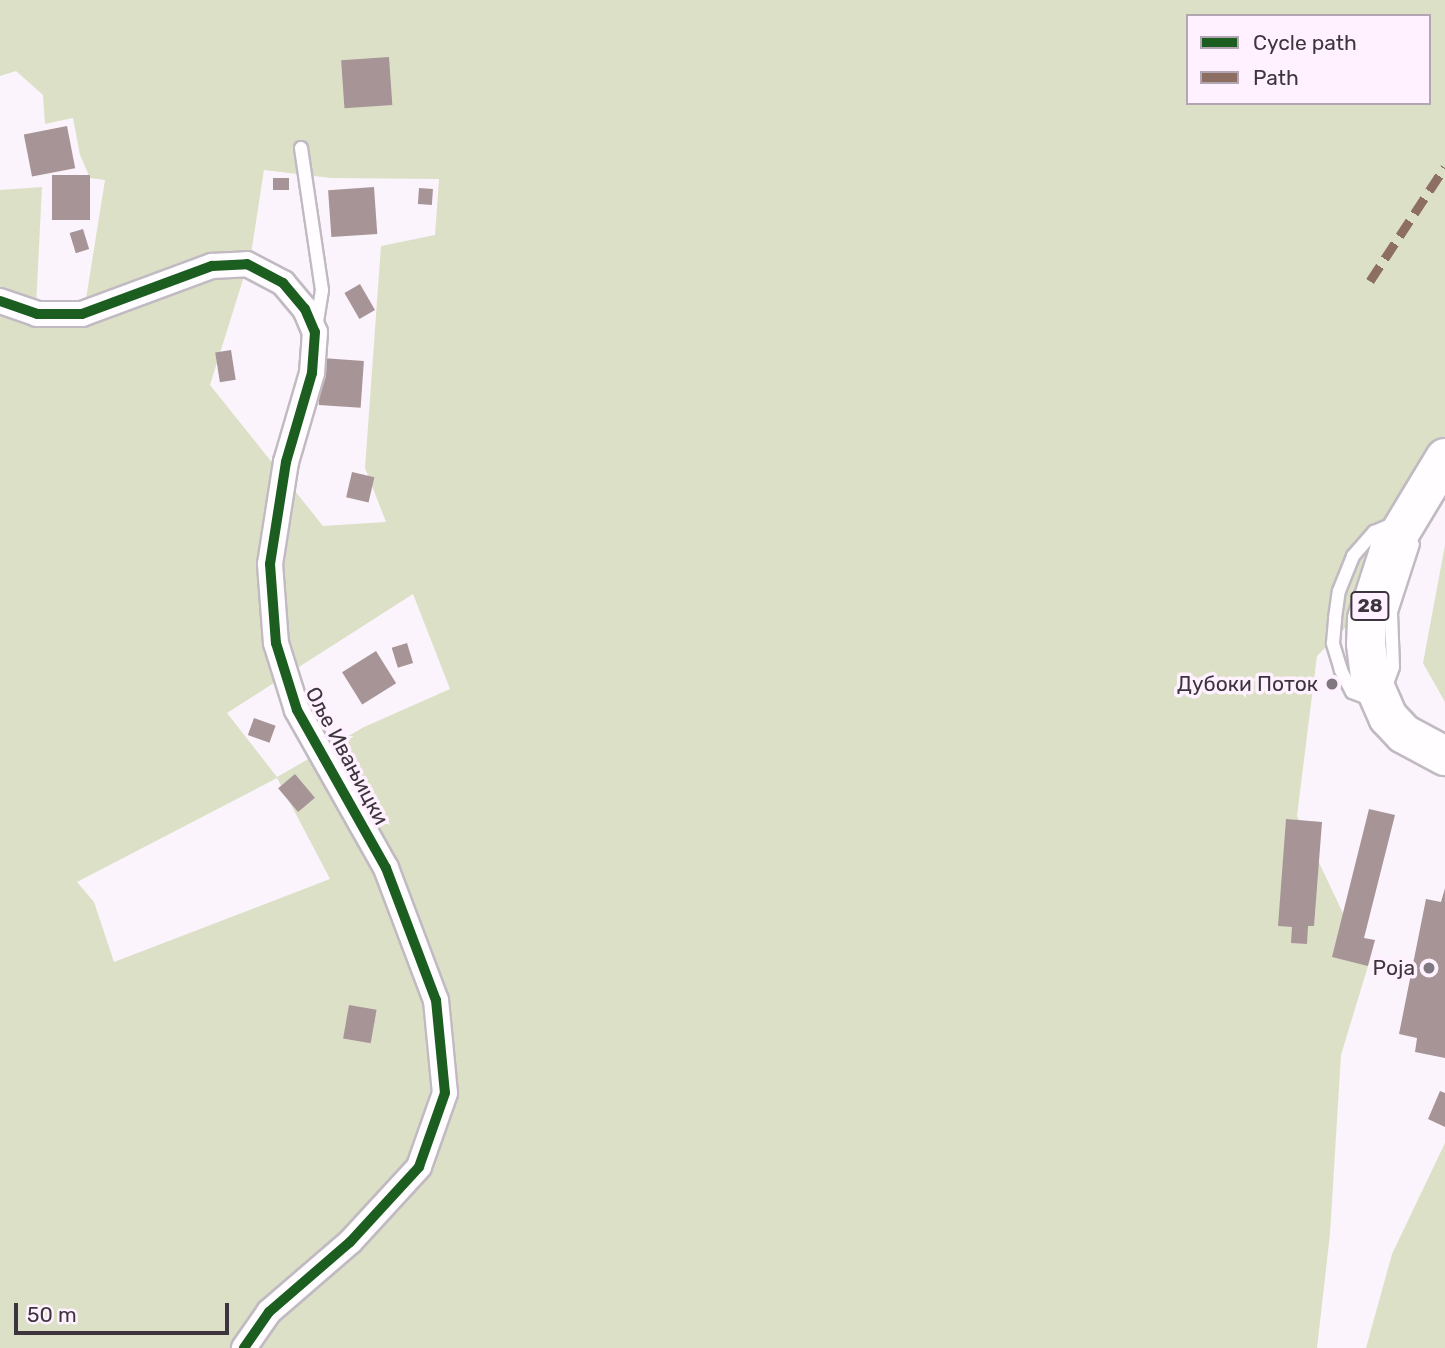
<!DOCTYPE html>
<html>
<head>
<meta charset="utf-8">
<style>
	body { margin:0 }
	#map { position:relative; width:1445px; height:1348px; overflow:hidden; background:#fcf4fc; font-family:Rubik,sans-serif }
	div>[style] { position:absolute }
	.green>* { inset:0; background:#dce0c6 }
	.building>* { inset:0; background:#a79497; transform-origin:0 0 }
	.roads { filter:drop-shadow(2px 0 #c2bac2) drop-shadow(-2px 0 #c2bac2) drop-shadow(0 2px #c2bac2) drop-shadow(0 -2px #c2bac2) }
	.service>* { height:12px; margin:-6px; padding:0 6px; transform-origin:6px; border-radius:6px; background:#fffdff }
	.minor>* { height:24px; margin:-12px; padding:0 12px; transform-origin:12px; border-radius:12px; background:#fffdff }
	.primary>* { height:38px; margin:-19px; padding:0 19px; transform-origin:19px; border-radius:19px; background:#fffdff }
	.quiet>* { height:9px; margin-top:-4.5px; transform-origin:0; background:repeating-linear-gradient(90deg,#8d6e63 0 18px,transparent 0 27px) }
	.cycleway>* { height:10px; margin:-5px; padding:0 5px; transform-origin:5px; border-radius:5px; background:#1b5e20 }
	.dots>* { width:19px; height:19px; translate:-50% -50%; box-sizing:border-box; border:4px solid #fff1ff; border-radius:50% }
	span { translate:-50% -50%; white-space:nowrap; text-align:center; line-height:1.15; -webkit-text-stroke:7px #fff1ff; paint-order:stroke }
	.shield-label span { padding:2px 5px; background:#fff1ff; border:2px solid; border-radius:5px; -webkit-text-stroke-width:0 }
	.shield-label { font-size:19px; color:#3d353d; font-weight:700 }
	.poi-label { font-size:21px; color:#3d353d }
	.right { translate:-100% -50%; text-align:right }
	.street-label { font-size:21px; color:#3d353d }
	.legend { position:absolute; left:1186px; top:14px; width:245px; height:91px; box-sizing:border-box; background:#fff1ff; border:2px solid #b1a6b1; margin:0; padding:9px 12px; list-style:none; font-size:21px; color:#3d353d }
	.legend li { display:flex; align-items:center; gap:14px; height:35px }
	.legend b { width:35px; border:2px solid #b1a6b1 }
	.scale { position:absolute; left:14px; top:1303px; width:215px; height:32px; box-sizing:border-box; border:4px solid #3d353d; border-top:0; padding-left:9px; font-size:21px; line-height:24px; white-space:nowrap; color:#3d353d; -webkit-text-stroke:5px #fff1ff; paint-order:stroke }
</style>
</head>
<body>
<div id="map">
	<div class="green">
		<div style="clip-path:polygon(evenodd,0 0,1445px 0,1445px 436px,1423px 464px,1375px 554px,1346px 627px,1317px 656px,1297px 816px,1368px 966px,1341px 1055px,1330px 1234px,1317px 1348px,0 1348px,0 190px,42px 187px,36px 307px,86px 299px,105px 180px,90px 178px,80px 155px,73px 118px,45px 124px,43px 95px,16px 71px,0 76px,0 0,1188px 16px,1429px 16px,1429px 103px,1188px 103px,1188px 16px,0 0,264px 170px,331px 178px,439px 179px,435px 235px,381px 246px,365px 468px,386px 522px,323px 526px,210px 385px,251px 254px,264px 170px,0 0,413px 594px,450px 689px,364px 727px,277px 777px,227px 713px,413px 594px,0 0,277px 778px,330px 879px,114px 962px,94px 902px,77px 882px,277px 778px)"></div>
		<div style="clip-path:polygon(1445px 545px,1445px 702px,1423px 663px)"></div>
		<div style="clip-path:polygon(1445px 1143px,1445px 1348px,1366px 1348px,1392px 1254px)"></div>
	</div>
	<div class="building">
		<div style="left:389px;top:57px;width:48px;height:48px;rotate:86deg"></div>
		<div style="left:67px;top:126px;width:43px;height:44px;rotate:79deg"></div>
		<div style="left:52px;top:175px;width:38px;height:45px"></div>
		<div style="left:273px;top:178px;width:16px;height:12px"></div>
		<div style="left:374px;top:187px;width:47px;height:46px;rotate:86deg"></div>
		<div style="left:419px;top:188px;width:14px;height:16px;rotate:4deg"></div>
		<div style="left:83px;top:229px;width:21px;height:14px;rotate:73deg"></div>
		<div style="left:360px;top:284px;width:30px;height:18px;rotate:60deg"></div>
		<div style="left:231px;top:350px;width:30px;height:16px;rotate:81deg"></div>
		<div style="left:322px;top:358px;width:42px;height:47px;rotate:4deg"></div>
		<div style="left:352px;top:472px;width:23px;height:26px;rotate:13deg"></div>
		<div style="left:407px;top:643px;width:21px;height:16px;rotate:73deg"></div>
		<div style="left:376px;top:651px;width:38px;height:40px;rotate:58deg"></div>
		<div style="left:254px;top:718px;width:23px;height:18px;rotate:20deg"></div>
		<div style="left:295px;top:774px;width:31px;height:22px;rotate:50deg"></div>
		<div style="clip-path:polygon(1369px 809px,1395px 815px,1364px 938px,1375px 940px,1368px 966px,1332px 957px)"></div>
		<div style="clip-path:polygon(1286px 819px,1322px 822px,1314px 926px,1308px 926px,1307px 944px,1291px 943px,1292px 927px,1278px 926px)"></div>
		<div style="clip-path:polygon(1445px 888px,1445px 1058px,1415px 1052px,1417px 1038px,1399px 1034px,1426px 899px,1441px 902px)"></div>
		<div style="left:349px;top:1005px;width:28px;height:34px;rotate:10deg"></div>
		<div style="clip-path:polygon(1440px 1091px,1445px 1093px,1445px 1127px,1428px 1119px)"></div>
	</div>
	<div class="roads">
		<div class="service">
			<div style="left:301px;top:148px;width:144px;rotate:81.6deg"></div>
			<div style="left:322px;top:290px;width:39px;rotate:99deg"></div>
			<div style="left:1385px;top:689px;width:23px;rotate:-70deg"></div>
			<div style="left:1393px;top:667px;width:55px;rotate:-92.1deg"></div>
			<div style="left:1391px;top:612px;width:71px;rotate:-72.1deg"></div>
			<div style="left:1370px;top:699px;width:19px;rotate:-159deg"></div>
			<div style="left:1352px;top:692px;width:25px;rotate:-117deg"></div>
			<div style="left:1341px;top:670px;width:28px;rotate:-107deg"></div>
			<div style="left:1333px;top:643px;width:25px;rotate:-85deg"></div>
			<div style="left:1335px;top:618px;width:27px;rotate:-82deg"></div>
			<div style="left:1339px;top:591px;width:38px;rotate:-68deg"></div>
			<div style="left:1353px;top:556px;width:32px;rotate:-49deg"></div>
			<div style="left:1374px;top:532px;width:23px;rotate:-23deg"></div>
		</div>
		<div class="minor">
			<div style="left:0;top:301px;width:39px;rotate:19deg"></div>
			<div style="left:37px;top:314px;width:45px"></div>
			<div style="left:82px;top:314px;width:139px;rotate:-20.3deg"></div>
			<div style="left:212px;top:266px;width:35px;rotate:-3deg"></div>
			<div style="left:247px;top:264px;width:41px;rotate:27.8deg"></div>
			<div style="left:283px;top:283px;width:34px;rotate:50deg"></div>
			<div style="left:305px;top:309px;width:25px;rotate:67deg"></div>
			<div style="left:315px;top:332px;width:41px;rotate:94.2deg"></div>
			<div style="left:312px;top:373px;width:93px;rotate:106.3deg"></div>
			<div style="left:286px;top:462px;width:103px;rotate:98.9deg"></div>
			<div style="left:270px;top:564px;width:79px;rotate:85.7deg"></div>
			<div style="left:276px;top:643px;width:70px;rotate:72.6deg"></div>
			<div style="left:297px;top:710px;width:181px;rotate:60.6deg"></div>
			<div style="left:386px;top:868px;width:141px;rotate:69.3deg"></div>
			<div style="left:436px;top:1000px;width:93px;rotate:84.5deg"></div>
			<div style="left:445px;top:1093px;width:78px;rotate:109.4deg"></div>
			<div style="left:419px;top:1167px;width:102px;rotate:132.6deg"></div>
			<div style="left:350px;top:1242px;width:107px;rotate:139.2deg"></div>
			<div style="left:269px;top:1312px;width:44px;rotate:124.8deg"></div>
		</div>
		<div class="primary">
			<div style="left:1445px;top:458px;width:109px;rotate:121.1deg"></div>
			<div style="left:1389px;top:551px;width:71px;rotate:107.9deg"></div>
			<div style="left:1367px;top:619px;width:25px;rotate:92deg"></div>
			<div style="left:1366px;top:644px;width:32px;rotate:83deg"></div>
			<div style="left:1370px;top:676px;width:45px;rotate:66.3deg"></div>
			<div style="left:1388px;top:717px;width:23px;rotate:47deg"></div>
			<div style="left:1404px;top:734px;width:47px;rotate:28.2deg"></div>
		</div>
	</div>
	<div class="quiet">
		<div style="left:1370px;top:281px;width:136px;rotate:-56.7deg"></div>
	</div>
	<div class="cycleway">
		<div style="left:0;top:301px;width:39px;rotate:19deg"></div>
		<div style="left:37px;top:314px;width:45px"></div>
		<div style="left:82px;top:314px;width:139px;rotate:-20.3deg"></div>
		<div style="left:212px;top:266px;width:35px;rotate:-3deg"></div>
		<div style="left:247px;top:264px;width:41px;rotate:27.8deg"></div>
		<div style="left:283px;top:283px;width:34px;rotate:50deg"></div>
		<div style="left:305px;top:309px;width:25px;rotate:67deg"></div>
		<div style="left:315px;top:332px;width:41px;rotate:94.2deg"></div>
		<div style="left:312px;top:373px;width:93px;rotate:106.3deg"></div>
		<div style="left:286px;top:462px;width:103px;rotate:98.9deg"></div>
		<div style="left:270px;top:564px;width:79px;rotate:85.7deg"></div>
		<div style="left:276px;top:643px;width:70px;rotate:72.6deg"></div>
		<div style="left:297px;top:710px;width:181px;rotate:60.6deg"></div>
		<div style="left:386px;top:868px;width:141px;rotate:69.3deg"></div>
		<div style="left:436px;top:1000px;width:93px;rotate:84.5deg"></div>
		<div style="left:445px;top:1093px;width:78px;rotate:109.4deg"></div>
		<div style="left:419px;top:1167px;width:102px;rotate:132.6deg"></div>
		<div style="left:350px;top:1242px;width:107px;rotate:139.2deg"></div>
		<div style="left:269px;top:1312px;width:44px;rotate:124.8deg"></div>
	</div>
	<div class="dots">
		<div style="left:1332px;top:684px;background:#807880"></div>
		<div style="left:1429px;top:968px;background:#807880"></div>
	</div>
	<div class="shield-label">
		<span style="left:1370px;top:606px">28</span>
	</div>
	<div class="poi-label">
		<span class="right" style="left:1318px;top:684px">Дубоки Поток</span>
		<span class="right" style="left:1415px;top:968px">Роја</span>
	</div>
	<div class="street-label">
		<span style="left:347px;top:756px;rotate:62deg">Оље Ивањицки</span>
	</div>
	<ul class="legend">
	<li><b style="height:9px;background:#1b5e20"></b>Cycle path</li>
	<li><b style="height:9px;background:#8d6e63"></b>Path</li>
	</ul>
	<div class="scale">50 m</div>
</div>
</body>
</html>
